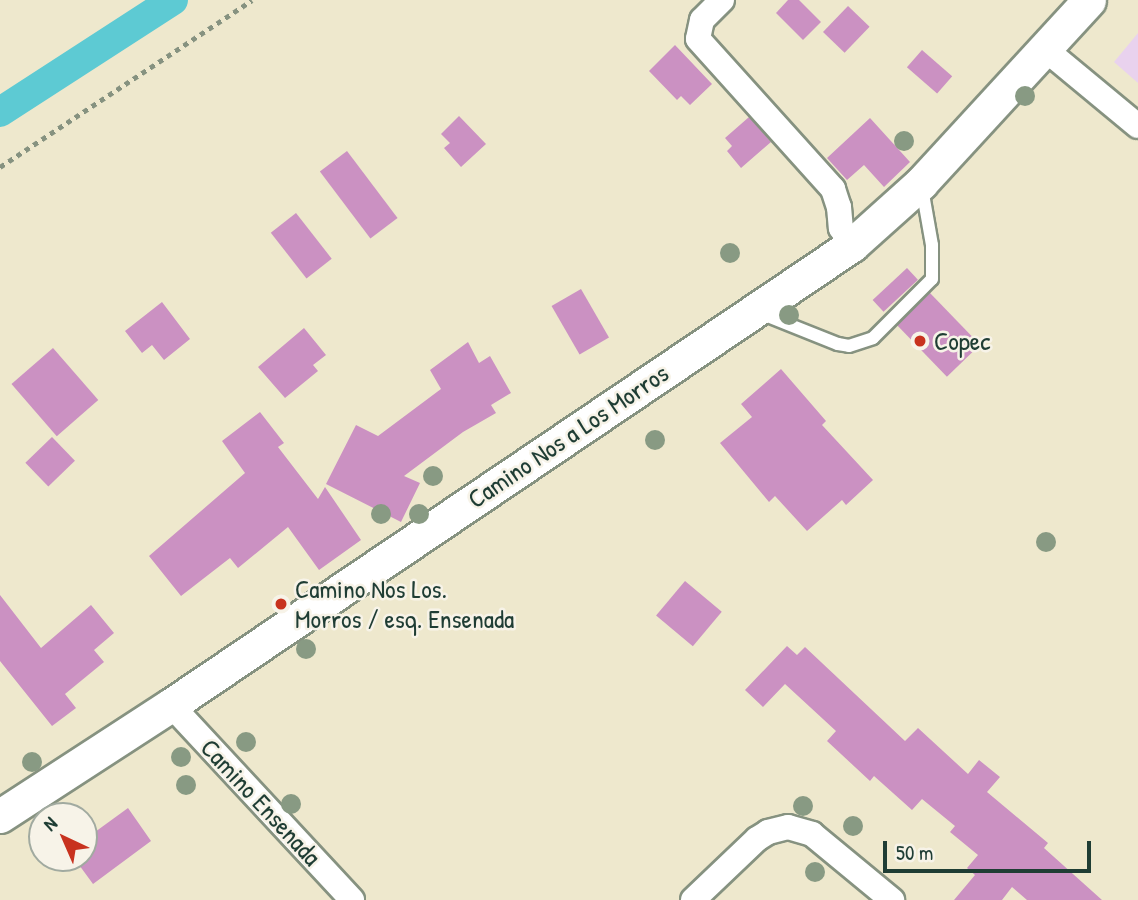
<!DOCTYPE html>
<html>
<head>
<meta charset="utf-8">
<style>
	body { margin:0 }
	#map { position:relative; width:1138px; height:900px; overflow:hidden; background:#eee8cd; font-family:"Patrick Hand",sans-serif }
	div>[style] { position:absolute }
	.built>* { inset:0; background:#e9d2ee }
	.canal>* { height:30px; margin:-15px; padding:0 15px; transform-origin:15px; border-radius:15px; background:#5dcad3 }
	.building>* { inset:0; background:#cb91c2; transform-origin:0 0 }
	.path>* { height:4.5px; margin-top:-2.25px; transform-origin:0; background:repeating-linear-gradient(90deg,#869280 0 5px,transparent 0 10px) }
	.roads { filter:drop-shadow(2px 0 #869280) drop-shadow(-2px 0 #869280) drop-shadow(0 2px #869280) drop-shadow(0 -2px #869280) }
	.service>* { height:12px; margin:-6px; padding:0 6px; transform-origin:6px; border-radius:6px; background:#fff }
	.minor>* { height:24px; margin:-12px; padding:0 12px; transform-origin:12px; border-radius:12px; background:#fff }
	.secondary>* { height:33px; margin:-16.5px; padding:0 16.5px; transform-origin:16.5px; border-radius:16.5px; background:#fff }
	.trees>* { width:20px; height:20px; margin:-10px; border-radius:50%; background:#889a83 }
	.dots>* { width:19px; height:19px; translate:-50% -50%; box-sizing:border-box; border:4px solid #f7f3e8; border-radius:50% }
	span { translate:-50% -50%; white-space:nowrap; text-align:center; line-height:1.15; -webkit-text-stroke:5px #f7f3e8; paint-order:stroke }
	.poi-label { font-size:26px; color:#1f3d34 }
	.left { translate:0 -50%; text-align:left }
	.street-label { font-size:26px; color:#1f3d34 }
	.north { position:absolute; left:28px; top:802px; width:70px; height:70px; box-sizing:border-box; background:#f7f3e8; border:2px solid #a1aaa0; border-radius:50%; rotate:316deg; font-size:19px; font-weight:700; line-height:28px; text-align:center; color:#1f3d34 }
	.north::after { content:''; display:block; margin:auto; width:24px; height:32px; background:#c8321e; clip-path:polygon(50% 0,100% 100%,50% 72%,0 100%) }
	.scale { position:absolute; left:883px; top:841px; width:208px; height:32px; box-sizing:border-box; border:4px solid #1f3d34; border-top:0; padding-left:9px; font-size:21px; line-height:24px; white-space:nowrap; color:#1f3d34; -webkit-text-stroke:5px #f7f3e8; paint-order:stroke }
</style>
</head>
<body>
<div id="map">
	<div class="built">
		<div style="clip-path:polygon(1138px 33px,1138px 83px,1114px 62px)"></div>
	</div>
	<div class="canal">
		<div style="left:0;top:112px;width:206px;rotate:-32.9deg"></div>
	</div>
	<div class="building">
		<div style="clip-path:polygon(788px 0,799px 0,821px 22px,803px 40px,776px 13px)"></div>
		<div style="left:848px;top:6px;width:30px;height:36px;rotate:44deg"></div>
		<div style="clip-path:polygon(675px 45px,712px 84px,690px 105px,681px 96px,677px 100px,649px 71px)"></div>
		<div style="left:922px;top:50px;width:40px;height:23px;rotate:41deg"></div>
		<div style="clip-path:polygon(459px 116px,486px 144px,461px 167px,444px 148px,450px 143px,441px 134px)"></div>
		<div style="clip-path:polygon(749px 117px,771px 142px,741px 168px,727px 151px,732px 146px,725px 138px)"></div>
		<div style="clip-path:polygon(870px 118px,910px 162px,884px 187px,864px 165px,847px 180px,827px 158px)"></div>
		<div style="left:347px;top:151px;width:84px;height:34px;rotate:53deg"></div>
		<div style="left:296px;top:213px;width:58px;height:32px;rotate:52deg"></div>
		<div style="left:907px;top:268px;width:16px;height:47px;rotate:47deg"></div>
		<div style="left:581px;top:289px;width:56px;height:34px;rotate:60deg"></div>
		<div style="left:930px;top:293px;width:72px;height:46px;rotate:46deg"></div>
		<div style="clip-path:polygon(162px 302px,190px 339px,164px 360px,152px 345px,142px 353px,125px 331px)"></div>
		<div style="clip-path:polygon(304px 328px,326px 355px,313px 365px,318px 371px,285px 398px,258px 367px)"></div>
		<div style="clip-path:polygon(468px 342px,479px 363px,490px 356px,511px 393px,491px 405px,496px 413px,463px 432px,404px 476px,420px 483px,401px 522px,326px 484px,356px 425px,378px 436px,441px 389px,430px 370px)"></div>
		<div style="left:53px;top:348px;width:69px;height:55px;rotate:49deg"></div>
		<div style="clip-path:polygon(781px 369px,826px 421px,822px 425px,873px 480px,846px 505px,842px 500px,807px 531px,775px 496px,769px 502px,720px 443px,752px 417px,741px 404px)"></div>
		<div style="clip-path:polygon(260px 412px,284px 443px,278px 447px,318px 499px,325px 487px,361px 540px,319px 570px,288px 527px,238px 568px,230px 558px,181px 596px,149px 556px,245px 473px,222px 441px)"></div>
		<div style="left:52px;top:437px;width:33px;height:37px;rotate:46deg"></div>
		<div style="left:685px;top:581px;width:48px;height:45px;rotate:40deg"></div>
		<div style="clip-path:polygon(0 595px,41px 648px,91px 605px,114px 633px,94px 650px,104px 662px,65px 694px,76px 708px,52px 726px,0 661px)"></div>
		<div style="clip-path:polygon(787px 646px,797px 655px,805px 647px,905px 741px,918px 728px,968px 774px,979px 760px,1000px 777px,987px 792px,1048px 843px,1044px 848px,1102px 900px,1027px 900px,1012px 887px,1002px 900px,954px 900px,975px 875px,967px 868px,978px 855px,950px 832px,955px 826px,922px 799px,912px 810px,874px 776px,870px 781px,827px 741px,836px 731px,785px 684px,763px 707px,745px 690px)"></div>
		<div style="clip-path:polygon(128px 808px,151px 841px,93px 884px,74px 858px,84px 858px,84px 840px)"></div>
	</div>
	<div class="path">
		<div style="left:0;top:167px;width:302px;rotate:-33.5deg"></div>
	</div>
	<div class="roads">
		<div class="service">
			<div style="left:760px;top:313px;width:84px;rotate:21.7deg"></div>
			<div style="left:838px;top:344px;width:11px;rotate:10deg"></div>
			<div style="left:849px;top:346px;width:25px;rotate:-18deg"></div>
			<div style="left:873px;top:338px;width:83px;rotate:-45deg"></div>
			<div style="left:932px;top:279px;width:34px;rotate:-90deg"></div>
			<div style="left:932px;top:245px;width:58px;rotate:-100deg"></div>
		</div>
		<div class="minor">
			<div style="left:722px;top:0;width:28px;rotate:135deg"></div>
			<div style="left:702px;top:20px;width:19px;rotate:102deg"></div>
			<div style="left:698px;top:39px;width:202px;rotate:48deg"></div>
			<div style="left:833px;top:189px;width:19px;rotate:72deg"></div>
			<div style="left:839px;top:207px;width:21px;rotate:85deg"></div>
			<div style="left:841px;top:228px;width:20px;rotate:57deg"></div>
			<div style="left:1046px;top:50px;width:119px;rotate:39.6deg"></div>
			<div style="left:171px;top:705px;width:266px;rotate:47.1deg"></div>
			<div style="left:693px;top:900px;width:88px;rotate:-43.6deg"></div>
			<div style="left:757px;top:839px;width:13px;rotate:-32deg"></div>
			<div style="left:768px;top:832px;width:21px;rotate:-14deg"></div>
			<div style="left:788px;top:827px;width:25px;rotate:16deg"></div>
			<div style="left:812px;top:834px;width:104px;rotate:39.5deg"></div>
		</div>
		<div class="secondary">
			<div style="left:0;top:816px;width:204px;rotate:-33deg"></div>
			<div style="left:171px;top:705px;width:822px;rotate:-34.04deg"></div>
			<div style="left:852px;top:245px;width:93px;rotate:-41.9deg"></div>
			<div style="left:921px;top:183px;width:248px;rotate:-47.4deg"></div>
		</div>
	</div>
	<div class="trees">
		<div style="left:1025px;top:96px"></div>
		<div style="left:904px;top:141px"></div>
		<div style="left:730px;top:253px"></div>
		<div style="left:789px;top:315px"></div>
		<div style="left:655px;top:440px"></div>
		<div style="left:433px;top:476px"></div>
		<div style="left:381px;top:514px"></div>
		<div style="left:419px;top:514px"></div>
		<div style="left:1046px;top:542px"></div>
		<div style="left:306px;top:649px"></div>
		<div style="left:246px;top:742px"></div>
		<div style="left:181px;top:757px"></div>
		<div style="left:32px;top:762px"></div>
		<div style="left:186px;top:785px"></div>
		<div style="left:291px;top:804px"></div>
		<div style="left:803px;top:806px"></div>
		<div style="left:853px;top:826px"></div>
		<div style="left:815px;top:872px"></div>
	</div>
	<div class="dots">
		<div style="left:920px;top:341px;background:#c8321e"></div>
		<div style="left:281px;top:604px;background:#c8321e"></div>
	</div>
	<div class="poi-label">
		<span class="left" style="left:934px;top:341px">Copec</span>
		<span class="left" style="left:295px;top:604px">Camino Nos Los.<br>Morros / esq. Ensenada</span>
	</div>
	<div class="street-label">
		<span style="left:568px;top:436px;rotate:-34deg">Camino Nos a Los Morros</span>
		<span style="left:261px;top:802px;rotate:47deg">Camino Ensenada</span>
	</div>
	<div class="north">N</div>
	<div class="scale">50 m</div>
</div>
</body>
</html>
